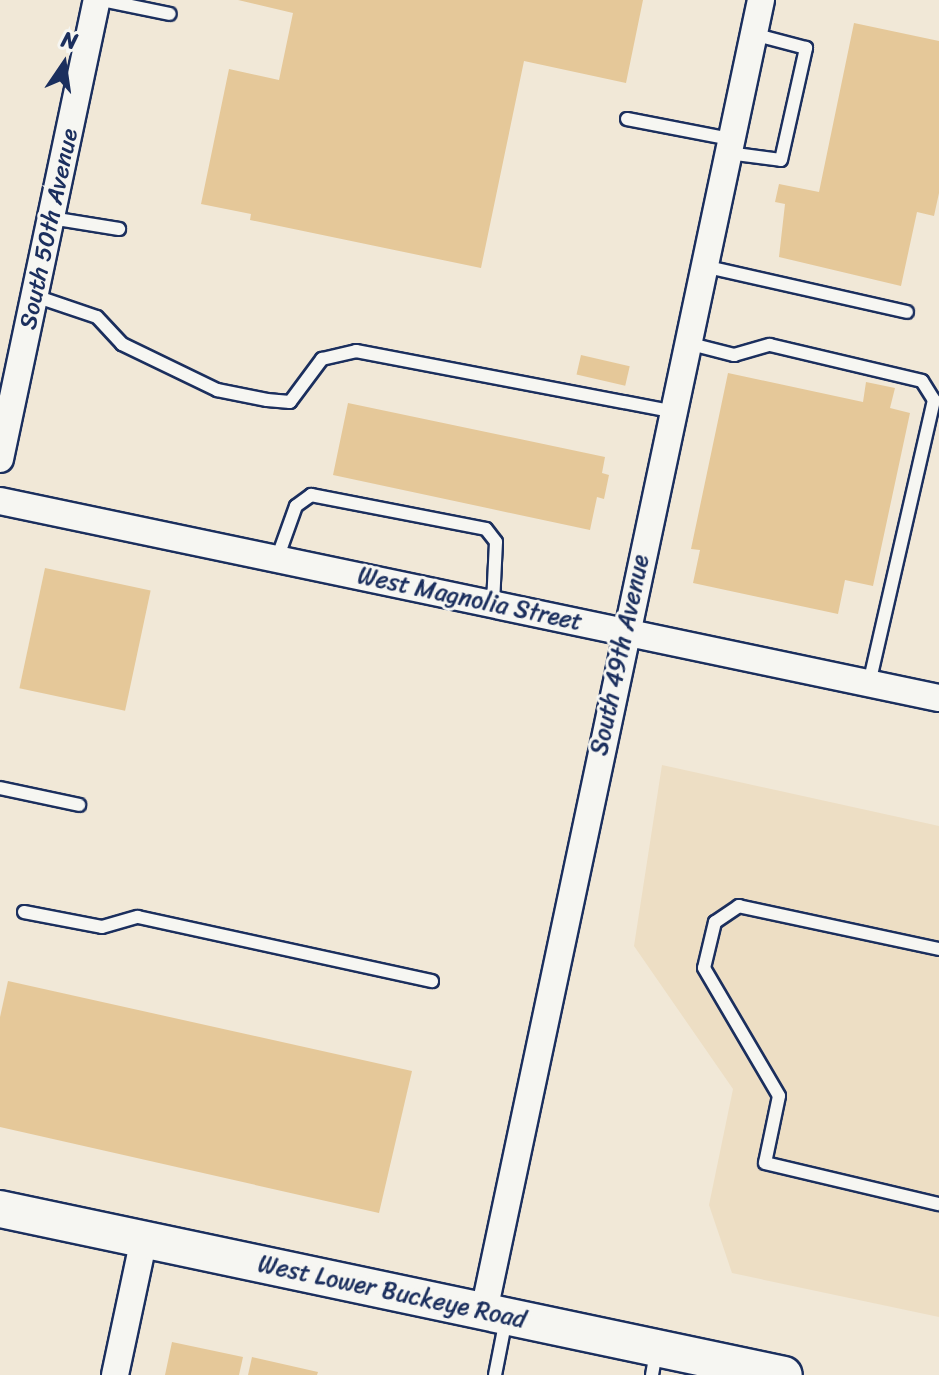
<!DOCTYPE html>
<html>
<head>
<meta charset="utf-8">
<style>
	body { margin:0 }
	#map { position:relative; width:939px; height:1375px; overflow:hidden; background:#f1e8d7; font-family:Sriracha,sans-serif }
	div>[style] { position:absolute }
	.built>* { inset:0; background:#eddec4 }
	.building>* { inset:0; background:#e5c899; transform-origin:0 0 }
	.roads { filter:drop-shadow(2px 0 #1b2f5e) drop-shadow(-2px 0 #1b2f5e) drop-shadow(0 2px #1b2f5e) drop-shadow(0 -2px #1b2f5e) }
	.lane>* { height:12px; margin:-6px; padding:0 6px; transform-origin:6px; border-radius:6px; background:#f6f6f2 }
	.street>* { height:26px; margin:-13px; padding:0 13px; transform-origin:13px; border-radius:13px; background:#f6f6f2 }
	.secondary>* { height:36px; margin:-18px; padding:0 18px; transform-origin:18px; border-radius:18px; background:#f6f6f2 }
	span { translate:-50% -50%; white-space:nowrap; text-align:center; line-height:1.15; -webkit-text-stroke:6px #f6f6f2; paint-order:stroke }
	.street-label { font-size:24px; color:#1b2f5e }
	.north { position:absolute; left:24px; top:24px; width:80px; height:80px; -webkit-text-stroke:6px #f6f6f2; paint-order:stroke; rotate:13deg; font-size:22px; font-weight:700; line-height:32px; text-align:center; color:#1b2f5e }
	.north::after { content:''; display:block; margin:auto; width:28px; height:36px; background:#1b2f5e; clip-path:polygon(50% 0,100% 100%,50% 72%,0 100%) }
</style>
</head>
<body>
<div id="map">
	<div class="built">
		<div style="clip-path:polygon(662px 765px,939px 826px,939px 1317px,732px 1273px,709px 1205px,733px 1089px,634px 946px)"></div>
	</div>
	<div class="building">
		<div style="clip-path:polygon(238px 0,643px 0,626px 83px,524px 61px,481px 268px,250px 220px,251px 214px,201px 204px,229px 69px,279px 80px,293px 13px)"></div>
		<div style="clip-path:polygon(854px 23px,939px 41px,939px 193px,934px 216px,917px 212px,901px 286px,779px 257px,785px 204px,775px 202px,779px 184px,819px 192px)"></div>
		<div style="left:581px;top:355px;width:50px;height:20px;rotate:13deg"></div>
		<div style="clip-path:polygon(728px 373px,863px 402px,866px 382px,895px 388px,890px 408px,910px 413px,873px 586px,845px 580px,838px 614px,693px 583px,700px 550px,691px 549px)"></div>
		<div style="clip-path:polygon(348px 403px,605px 457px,602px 473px,609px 475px,604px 499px,597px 497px,590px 530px,333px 475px)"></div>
		<div style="left:45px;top:568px;width:108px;height:123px;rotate:12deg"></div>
		<div style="clip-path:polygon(8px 981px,412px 1071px,379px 1213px,0 1127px,0 1017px)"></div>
		<div style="clip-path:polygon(172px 1342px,243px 1357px,239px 1375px,165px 1375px)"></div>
		<div style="clip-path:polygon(252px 1357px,318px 1372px,317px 1375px,248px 1375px)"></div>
	</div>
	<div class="roads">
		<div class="lane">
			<div style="left:102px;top:0;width:69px;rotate:11.6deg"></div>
			<div style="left:627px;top:119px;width:106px;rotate:10.9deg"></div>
			<div style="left:728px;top:153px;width:53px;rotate:7.5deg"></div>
			<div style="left:781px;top:160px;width:115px;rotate:-77.4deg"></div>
			<div style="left:806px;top:48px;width:55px;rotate:-165.2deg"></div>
			<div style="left:51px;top:218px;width:69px;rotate:9.2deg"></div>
			<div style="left:703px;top:266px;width:209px;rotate:12.7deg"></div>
			<div style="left:35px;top:296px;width:65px;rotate:18.7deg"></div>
			<div style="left:97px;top:317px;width:37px;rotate:47deg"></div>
			<div style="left:122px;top:344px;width:106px;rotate:25.8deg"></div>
			<div style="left:217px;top:390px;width:51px;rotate:11.3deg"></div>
			<div style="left:267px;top:400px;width:23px;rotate:5deg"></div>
			<div style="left:290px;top:402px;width:54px;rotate:-53.3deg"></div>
			<div style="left:322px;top:359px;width:35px;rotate:-13deg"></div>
			<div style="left:356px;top:351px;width:322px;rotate:10.8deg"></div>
			<div style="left:687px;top:343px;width:49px;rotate:14.3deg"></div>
			<div style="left:734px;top:355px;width:37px;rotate:-16deg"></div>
			<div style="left:770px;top:345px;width:156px;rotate:13.3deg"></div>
			<div style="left:922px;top:381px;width:22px;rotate:58deg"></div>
			<div style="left:934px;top:400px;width:290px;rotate:102.9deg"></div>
			<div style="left:277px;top:559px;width:56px;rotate:-70.3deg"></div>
			<div style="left:296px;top:506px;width:19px;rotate:-36deg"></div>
			<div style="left:311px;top:495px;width:178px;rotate:11deg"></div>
			<div style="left:486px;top:529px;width:16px;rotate:52deg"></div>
			<div style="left:496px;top:542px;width:62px;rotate:92.8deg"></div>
			<div style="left:0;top:788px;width:81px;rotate:12.1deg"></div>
			<div style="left:24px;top:912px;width:79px;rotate:10.9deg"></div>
			<div style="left:102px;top:927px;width:37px;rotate:-16deg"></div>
			<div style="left:138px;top:917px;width:301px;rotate:12.3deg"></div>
			<div style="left:939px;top:949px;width:205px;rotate:-167.9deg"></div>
			<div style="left:739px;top:906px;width:29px;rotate:146deg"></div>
			<div style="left:715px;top:922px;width:47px;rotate:103.4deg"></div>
			<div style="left:704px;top:968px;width:148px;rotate:59.6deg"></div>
			<div style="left:779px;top:1096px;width:68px;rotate:101.8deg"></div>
			<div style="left:765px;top:1163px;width:179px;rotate:13.3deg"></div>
			<div style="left:495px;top:1375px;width:57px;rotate:-78.9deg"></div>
			<div style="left:652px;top:1375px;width:23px;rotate:-80deg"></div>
		</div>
		<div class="street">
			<div style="left:0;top:459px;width:469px;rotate:-78.1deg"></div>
			<div style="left:0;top:501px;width:959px;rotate:11.85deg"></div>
			<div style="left:484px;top:1311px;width:1340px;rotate:-78.07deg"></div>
			<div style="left:115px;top:1375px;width:139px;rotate:-78deg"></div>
		</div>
		<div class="secondary">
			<div style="left:0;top:1209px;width:801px;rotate:11.95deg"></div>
		</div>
	</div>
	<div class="street-label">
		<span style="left:49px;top:229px;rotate:-78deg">South 50th Avenue</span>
		<span style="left:470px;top:599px;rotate:12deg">West Magnolia Street</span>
		<span style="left:620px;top:655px;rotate:-78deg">South 49th Avenue</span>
		<span style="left:392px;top:1292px;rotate:12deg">West Lower Buckeye Road</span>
	</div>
	<div class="north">N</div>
</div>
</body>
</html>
